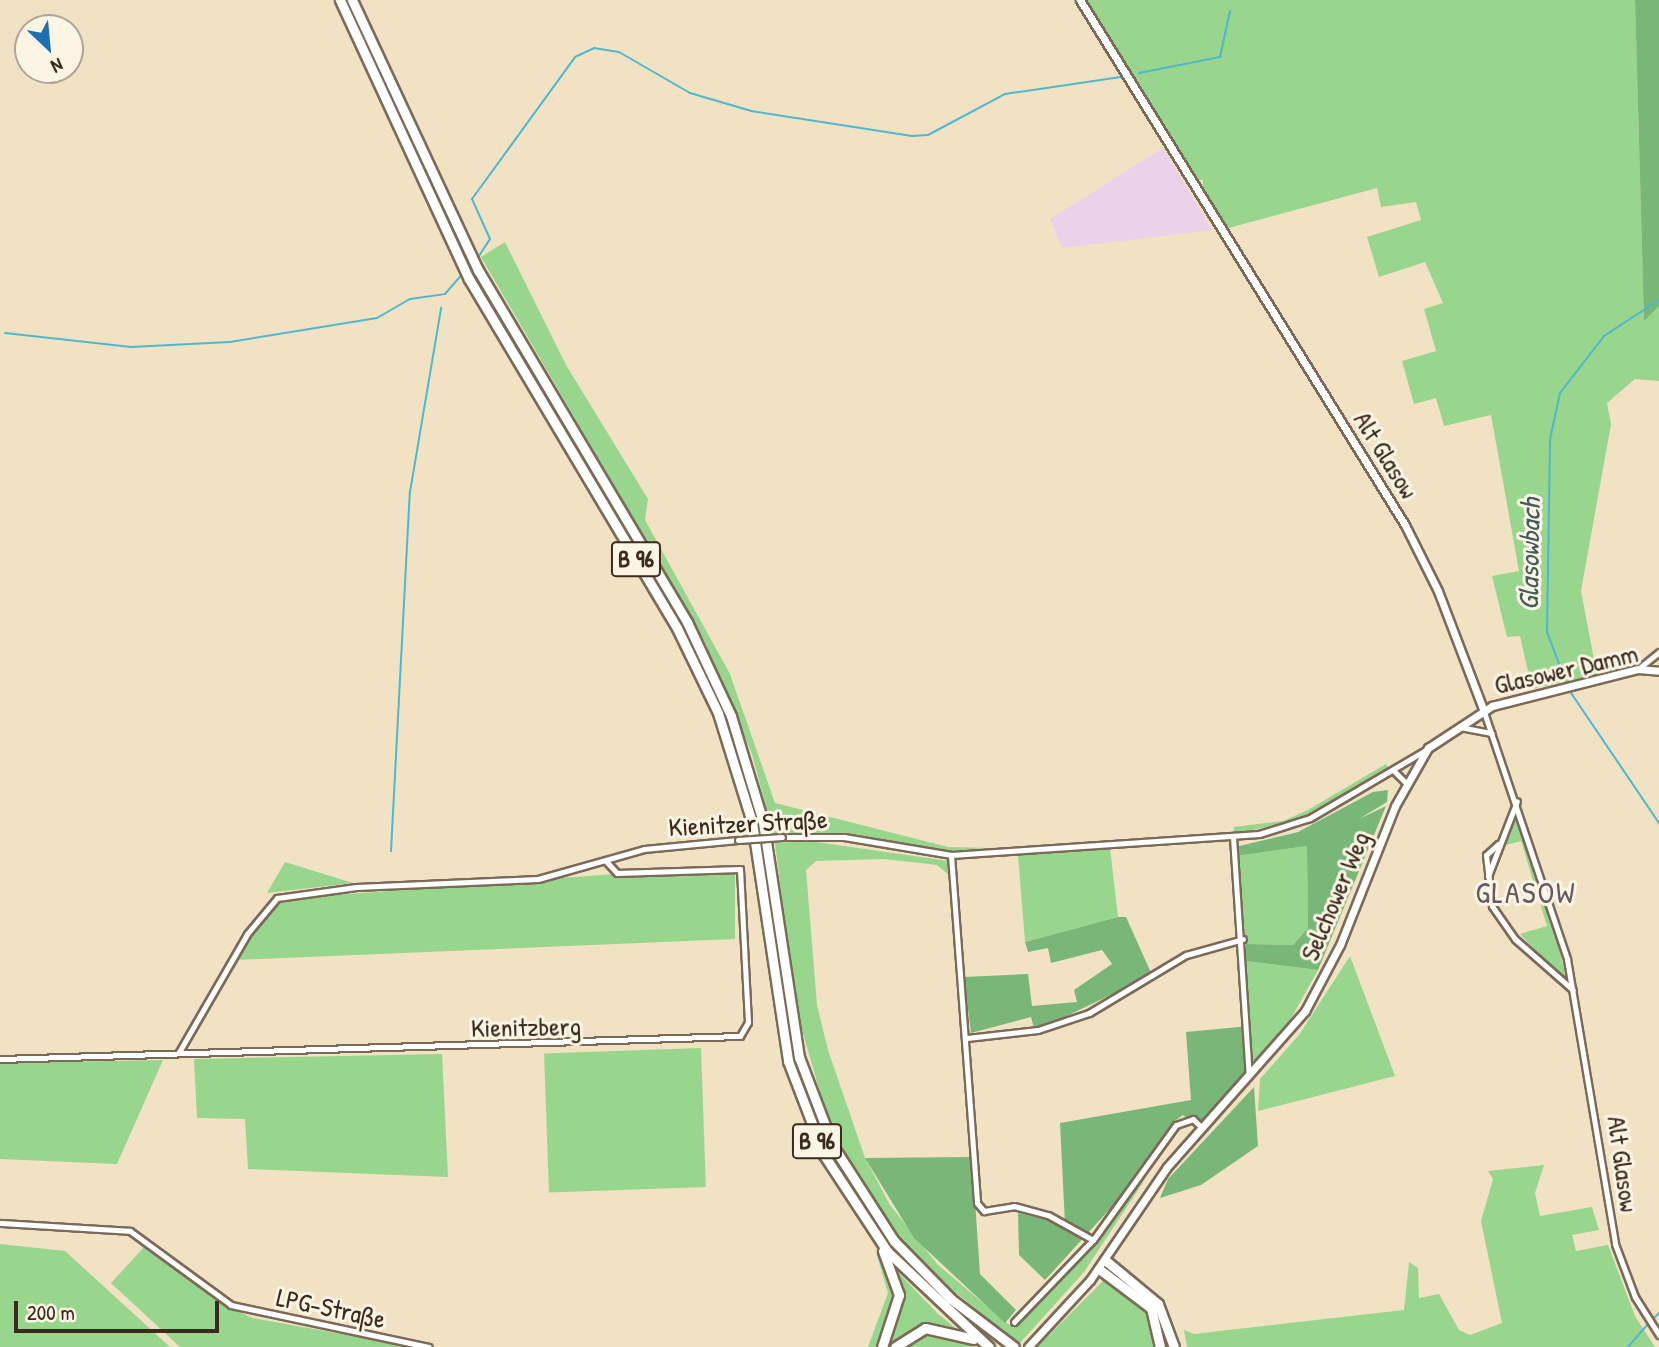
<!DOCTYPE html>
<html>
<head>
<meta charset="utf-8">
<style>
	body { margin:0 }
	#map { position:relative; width:1659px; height:1347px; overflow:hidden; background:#f1e2c3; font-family:"Patrick Hand",sans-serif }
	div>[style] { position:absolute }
	.built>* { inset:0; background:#ecd1ea }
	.green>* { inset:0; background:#97d68c; transform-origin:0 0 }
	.forest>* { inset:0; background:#79b778 }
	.stream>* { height:2px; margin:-1px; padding:0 1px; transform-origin:1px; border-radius:1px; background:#4fb7ce }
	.roads { filter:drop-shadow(2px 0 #7b6a58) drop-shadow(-2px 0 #7b6a58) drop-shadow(0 2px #7b6a58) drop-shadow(0 -2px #7b6a58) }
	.minor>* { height:5px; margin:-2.5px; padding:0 2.5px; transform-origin:2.5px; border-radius:2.5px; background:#fff }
	.tertiary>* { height:7px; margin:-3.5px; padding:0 3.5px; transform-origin:3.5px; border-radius:3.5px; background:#fff }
	.trunk>* { height:9px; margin:-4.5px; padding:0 4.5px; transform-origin:4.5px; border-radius:4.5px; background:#fff }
	.bridges { filter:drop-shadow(2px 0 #7b6a58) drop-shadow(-2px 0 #7b6a58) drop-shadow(0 2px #7b6a58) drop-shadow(0 -2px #7b6a58) }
	.minor-bridge>* { height:5px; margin:-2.5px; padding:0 2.5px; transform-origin:2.5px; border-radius:2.5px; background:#fff }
	span { translate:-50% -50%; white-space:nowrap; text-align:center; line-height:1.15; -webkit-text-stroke:6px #fcf5e5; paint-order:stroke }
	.shield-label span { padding:2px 5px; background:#fcf5e5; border:2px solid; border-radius:5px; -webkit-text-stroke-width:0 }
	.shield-label { font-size:24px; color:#3b2a1e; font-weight:700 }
	.street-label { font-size:26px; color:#3b2a1e }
	.water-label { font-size:28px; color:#425b5c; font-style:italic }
	.quarter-label { font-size:30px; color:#685961; letter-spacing:2px }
	.north { position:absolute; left:14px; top:14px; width:70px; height:70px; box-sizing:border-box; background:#fcf5e5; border:2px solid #afa495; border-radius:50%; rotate:154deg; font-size:19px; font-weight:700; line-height:28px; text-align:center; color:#3b2a1e }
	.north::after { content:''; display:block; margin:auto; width:24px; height:32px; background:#1f6fb2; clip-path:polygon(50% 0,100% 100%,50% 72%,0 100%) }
	.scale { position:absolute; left:14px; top:1301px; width:205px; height:32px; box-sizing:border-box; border:4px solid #3b2a1e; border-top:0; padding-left:9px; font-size:21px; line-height:24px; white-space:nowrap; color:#3b2a1e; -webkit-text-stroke:5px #fcf5e5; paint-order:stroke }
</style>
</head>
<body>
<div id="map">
	<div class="built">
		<div style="clip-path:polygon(1163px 148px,1212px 230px,1062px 248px,1050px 219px)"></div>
	</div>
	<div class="green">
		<div style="clip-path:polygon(1085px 0,1635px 0,1644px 320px,1659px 306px,1659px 381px,1635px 379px,1607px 403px,1611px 424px,1581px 591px,1597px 675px,1532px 689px,1520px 636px,1507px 637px,1492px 576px,1519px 571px,1491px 415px,1444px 426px,1436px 398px,1414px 404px,1402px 361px,1436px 351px,1424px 309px,1443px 303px,1425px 262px,1379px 277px,1367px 237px,1421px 220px,1416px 202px,1381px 207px,1377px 188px,1225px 229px,1202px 190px,1203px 180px,1196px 180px)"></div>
		<div style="clip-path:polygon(505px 242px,566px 365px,648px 499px,645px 520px,730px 674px,775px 803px,948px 847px,989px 848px,945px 851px,846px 833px,773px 834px,752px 754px,704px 640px,481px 257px)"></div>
		<div style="clip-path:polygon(1386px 764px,1390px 771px,1309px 816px,1233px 835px,1234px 827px,1283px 821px,1308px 810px)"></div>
		<div style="clip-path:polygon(1515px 808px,1553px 924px,1568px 985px,1520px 934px,1547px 926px,1521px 841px,1502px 846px)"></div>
		<div style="clip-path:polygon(809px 841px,949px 861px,951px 877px,937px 865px,884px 859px,816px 861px,806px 870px,817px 1005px,828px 1050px,865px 1158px,890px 1205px,938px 1265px,1013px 1328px,1146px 1178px,1084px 1272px,1019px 1344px,935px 1276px,897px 1235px,855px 1173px,825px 1109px,795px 1006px,775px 843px)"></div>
		<div style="clip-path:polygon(1307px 846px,1308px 928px,1293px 945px,1246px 944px,1236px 856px)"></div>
		<div style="clip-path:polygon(1110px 848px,1118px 917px,1025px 942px,1018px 855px)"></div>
		<div style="clip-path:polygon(285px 862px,353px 883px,267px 893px)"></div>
		<div style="clip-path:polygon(735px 865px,735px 939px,235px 960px,265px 909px,282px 899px)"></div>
		<div style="clip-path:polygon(1350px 956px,1395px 1076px,1258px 1111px,1260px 1079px,1299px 1035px)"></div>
		<div style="clip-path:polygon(1246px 961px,1318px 970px,1288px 1024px,1250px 1073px)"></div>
		<div style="left:701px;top:1048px;width:139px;height:157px;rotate:88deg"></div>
		<div style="clip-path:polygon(442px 1054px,448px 1177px,248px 1169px,245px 1119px,197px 1118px,194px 1059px)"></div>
		<div style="clip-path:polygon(163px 1060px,117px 1164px,0 1159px,0 1063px)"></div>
		<div style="clip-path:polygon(1544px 1165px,1535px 1193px,1540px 1216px,1592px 1207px,1599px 1230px,1572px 1235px,1576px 1251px,1608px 1245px,1635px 1316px,1655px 1347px,1187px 1347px,1184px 1330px,1194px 1334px,1404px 1310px,1409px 1262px,1418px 1268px,1419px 1298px,1439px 1294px,1459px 1330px,1470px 1335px,1502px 1323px,1481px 1221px,1493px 1179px,1488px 1171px)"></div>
		<div style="clip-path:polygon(0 1244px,65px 1251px,170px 1347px,0 1347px)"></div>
		<div style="clip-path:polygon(147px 1244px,217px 1301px,252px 1318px,414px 1347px,180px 1347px,111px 1283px)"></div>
		<div style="clip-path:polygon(875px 1249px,895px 1290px,894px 1309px,879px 1347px,868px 1347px,888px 1293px)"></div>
		<div style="clip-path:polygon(895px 1269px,938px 1314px,957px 1329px,916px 1327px,887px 1347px,901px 1310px)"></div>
		<div style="clip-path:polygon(1105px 1279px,1148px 1309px,1156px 1347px,1037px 1347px)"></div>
		<div style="clip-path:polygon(925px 1332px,961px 1338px,976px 1347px,902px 1347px)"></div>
	</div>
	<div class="forest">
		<div style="clip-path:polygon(1635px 0,1659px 0,1659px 306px,1644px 321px)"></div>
		<div style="clip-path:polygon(1388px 790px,1387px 802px,1359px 819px,1386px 806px,1318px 970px,1246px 961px,1246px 944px,1293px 945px,1308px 928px,1307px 846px,1236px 856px,1235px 847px,1298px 832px,1373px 792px)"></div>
		<div style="clip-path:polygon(1118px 917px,1126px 917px,1152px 975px,1050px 1024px,1034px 1028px,1031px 1017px,971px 1033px,964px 977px,1028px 974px,1032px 1006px,1077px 1002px,1074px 990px,1112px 964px,1102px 950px,1051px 963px,1048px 948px,1028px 952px,1025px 942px)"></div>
		<div style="clip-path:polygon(1250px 1026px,1250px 1073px,1197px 1126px,1183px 1115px,1175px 1121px,1129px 1188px,1045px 1280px,1019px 1255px,1018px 1213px,1065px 1224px,1060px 1123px,1191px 1100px,1186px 1032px)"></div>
		<div style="clip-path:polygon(1254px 1087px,1258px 1146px,1201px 1185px,1160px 1198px,1168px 1179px)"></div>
		<div style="clip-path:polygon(972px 1157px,980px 1274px,1016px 1310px,1005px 1323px,914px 1238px,865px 1158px)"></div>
	</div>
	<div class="stream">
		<div style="left:1139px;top:73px;width:83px;rotate:-11.2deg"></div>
		<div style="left:1220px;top:57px;width:47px;rotate:-77.7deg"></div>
		<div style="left:477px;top:259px;width:24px;rotate:-57deg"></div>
		<div style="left:490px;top:239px;width:44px;rotate:-114.2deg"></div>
		<div style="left:472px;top:199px;width:175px;rotate:-54deg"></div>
		<div style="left:575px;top:57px;width:21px;rotate:-25deg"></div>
		<div style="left:594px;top:48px;width:25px;rotate:9deg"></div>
		<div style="left:619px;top:52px;width:82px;rotate:30deg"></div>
		<div style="left:690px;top:93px;width:64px;rotate:16.4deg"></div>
		<div style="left:751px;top:111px;width:163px;rotate:8.8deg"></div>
		<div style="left:912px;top:136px;width:16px;rotate:-4deg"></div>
		<div style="left:928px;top:135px;width:87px;rotate:-28deg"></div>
		<div style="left:1005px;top:94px;width:117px;rotate:-8.3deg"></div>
		<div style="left:5px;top:333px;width:127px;rotate:6.3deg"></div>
		<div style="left:131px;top:347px;width:99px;rotate:-2.9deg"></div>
		<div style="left:230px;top:342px;width:149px;rotate:-9.3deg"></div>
		<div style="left:377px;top:318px;width:38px;rotate:-30deg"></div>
		<div style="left:410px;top:299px;width:35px;rotate:-8deg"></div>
		<div style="left:445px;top:294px;width:28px;rotate:-49deg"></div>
		<div style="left:1567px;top:685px;width:57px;rotate:-110.7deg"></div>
		<div style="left:1547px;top:632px;width:193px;rotate:-89.1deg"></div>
		<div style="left:1550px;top:439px;width:47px;rotate:-77.7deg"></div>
		<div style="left:1560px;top:393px;width:72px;rotate:-52.3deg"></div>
		<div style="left:1604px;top:336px;width:66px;rotate:-33.2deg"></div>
		<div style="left:1569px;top:690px;width:161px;rotate:55.9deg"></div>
		<div style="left:391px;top:851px;width:360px;rotate:-87deg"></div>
		<div style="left:410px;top:492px;width:187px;rotate:-80.4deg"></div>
		<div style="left:1652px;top:1320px;width:10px;rotate:-45deg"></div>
		<div style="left:1628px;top:1347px;width:30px;rotate:-49deg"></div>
	</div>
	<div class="roads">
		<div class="minor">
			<div style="left:1638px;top:669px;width:27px;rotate:-39deg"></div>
			<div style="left:1483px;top:709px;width:264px;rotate:71.4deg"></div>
			<div style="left:1567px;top:959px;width:289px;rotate:80.4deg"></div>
			<div style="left:1615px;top:1244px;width:57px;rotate:69.3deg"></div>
			<div style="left:1635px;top:1297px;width:45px;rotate:57.7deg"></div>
			<div style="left:1460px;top:727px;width:32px;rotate:11deg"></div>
			<div style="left:1394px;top:771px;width:17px;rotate:45deg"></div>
			<div style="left:782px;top:837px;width:62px"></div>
			<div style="left:844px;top:837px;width:109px;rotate:9.5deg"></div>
			<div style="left:951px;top:855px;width:309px;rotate:-3.9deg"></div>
			<div style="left:1259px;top:834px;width:53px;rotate:-17.4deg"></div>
			<div style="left:1310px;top:818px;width:134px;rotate:-30.4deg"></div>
			<div style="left:1233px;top:837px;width:239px;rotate:86.2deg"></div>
			<div style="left:1498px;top:844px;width:16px;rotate:137deg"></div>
			<div style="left:1486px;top:855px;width:51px;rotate:83.3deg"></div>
			<div style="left:1492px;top:906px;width:40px;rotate:55.1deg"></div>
			<div style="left:1515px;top:939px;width:77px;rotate:41.3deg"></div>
			<div style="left:951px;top:855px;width:349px;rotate:85.7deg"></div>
			<div style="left:977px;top:1203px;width:11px;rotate:49deg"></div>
			<div style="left:984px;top:1211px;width:30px;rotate:-9deg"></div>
			<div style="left:1014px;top:1206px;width:35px;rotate:15deg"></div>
			<div style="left:1048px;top:1215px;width:51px;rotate:29.1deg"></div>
			<div style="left:1488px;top:876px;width:80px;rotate:-68.9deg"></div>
			<div style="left:967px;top:1038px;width:71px;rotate:-6.4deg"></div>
			<div style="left:1038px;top:1030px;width:54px;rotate:-18.4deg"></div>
			<div style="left:1089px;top:1013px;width:113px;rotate:-30.9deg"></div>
			<div style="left:1186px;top:955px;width:59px;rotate:-15.7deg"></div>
			<div style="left:179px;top:1052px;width:136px;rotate:-60deg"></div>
			<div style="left:247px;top:934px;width:47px;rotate:-50.2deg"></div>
			<div style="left:277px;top:898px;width:80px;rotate:-7.9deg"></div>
			<div style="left:356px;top:887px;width:182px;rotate:-2.5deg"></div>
			<div style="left:538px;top:879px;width:110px;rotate:-15.8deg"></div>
			<div style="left:644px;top:849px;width:94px;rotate:-5.5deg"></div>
			<div style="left:0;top:1059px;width:740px;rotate:-1.78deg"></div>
			<div style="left:740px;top:1036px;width:16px;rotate:-60deg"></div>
			<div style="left:748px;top:1022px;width:153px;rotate:-93deg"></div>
			<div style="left:740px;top:869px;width:123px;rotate:178.1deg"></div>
			<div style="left:617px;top:873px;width:16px;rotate:-133deg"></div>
			<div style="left:0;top:1223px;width:130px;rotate:3.5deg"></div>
			<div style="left:130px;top:1231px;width:125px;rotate:36.2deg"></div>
			<div style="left:231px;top:1305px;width:202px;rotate:12deg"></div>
			<div style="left:1014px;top:1322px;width:114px;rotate:-46.1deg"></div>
			<div style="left:1093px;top:1240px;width:142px;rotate:-54.2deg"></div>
			<div style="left:1176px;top:1125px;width:18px;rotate:-19deg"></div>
			<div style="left:1193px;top:1119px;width:13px;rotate:45deg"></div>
		</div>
		<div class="tertiary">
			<div style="left:1080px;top:0;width:617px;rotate:58.24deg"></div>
			<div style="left:1405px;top:525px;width:74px;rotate:63.4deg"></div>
			<div style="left:1438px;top:591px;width:126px;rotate:69.1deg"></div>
			<div style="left:1028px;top:1347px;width:91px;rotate:-47.2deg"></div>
			<div style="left:1090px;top:1280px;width:137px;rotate:-55.7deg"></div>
			<div style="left:1167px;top:1167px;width:208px;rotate:-48.5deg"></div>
			<div style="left:1305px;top:1011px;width:75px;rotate:-62.1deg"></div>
			<div style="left:1340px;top:945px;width:149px;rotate:-68.4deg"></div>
			<div style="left:1395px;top:806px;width:67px;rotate:-60.4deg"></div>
			<div style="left:1428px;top:748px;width:77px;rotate:-33.3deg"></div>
			<div style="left:1492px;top:706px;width:151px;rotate:-14.2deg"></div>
			<div style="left:1638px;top:669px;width:21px;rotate:5deg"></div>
		</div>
		<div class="trunk">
			<div style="left:340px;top:0;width:307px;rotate:65.2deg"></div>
			<div style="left:469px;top:279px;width:406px;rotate:59.2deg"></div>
			<div style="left:677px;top:628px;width:94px;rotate:64.2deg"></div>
			<div style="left:718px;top:713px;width:114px;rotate:72.7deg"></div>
			<div style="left:752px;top:822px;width:242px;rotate:81.4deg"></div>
			<div style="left:788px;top:1061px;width:101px;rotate:69deg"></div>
			<div style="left:824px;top:1155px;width:115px;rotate:56.7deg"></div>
			<div style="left:887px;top:1251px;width:140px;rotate:43.3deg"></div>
			<div style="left:352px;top:0;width:298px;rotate:65deg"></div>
			<div style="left:478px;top:270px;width:409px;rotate:59.3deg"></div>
			<div style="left:687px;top:622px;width:104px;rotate:64.9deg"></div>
			<div style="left:731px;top:716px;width:111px;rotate:73.2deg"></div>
			<div style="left:763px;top:822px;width:238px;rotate:81.3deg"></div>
			<div style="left:799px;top:1057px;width:95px;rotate:69.1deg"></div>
			<div style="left:833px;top:1146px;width:113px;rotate:57.3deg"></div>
			<div style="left:894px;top:1241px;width:81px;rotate:45.5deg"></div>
			<div style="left:951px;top:1299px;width:79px;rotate:37.3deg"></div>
			<div style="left:1105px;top:1260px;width:69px;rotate:39.7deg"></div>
			<div style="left:1158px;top:1304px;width:46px;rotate:69.6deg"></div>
			<div style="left:1099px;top:1269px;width:65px;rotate:36.9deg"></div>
			<div style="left:1151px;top:1308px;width:40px;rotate:77deg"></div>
			<div style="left:882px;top:1347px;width:55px;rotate:-71.9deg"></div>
			<div style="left:899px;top:1295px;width:47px;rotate:-110deg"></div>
			<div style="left:895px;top:1347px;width:36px;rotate:-32deg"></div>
			<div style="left:925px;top:1328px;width:50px;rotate:12.7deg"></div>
		</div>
	</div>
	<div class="bridges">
		<div class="minor-bridge">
			<div style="left:738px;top:840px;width:44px;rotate:-3.9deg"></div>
		</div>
	</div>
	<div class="shield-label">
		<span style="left:636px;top:559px">B 96</span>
		<span style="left:817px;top:1141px">B 96</span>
	</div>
	<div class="street-label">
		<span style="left:1386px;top:455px;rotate:58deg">Alt Glasow</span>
		<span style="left:1566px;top:669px;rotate:-13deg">Glasower Damm</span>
		<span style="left:748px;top:823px;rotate:-3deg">Kienitzer Straße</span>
		<span style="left:1335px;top:896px;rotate:-67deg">Selchower Weg</span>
		<span style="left:526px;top:1027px;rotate:-1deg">Kienitzberg</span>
		<span style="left:1623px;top:1164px;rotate:82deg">Alt Glasow</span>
		<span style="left:331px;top:1308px;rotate:12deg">LPG-Straße</span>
	</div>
	<div class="water-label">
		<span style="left:1529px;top:554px;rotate:-89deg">Glasowbach</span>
	</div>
	<div class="quarter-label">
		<span style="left:1526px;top:892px">GLASOW</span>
	</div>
	<div class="north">N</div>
	<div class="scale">200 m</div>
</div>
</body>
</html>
